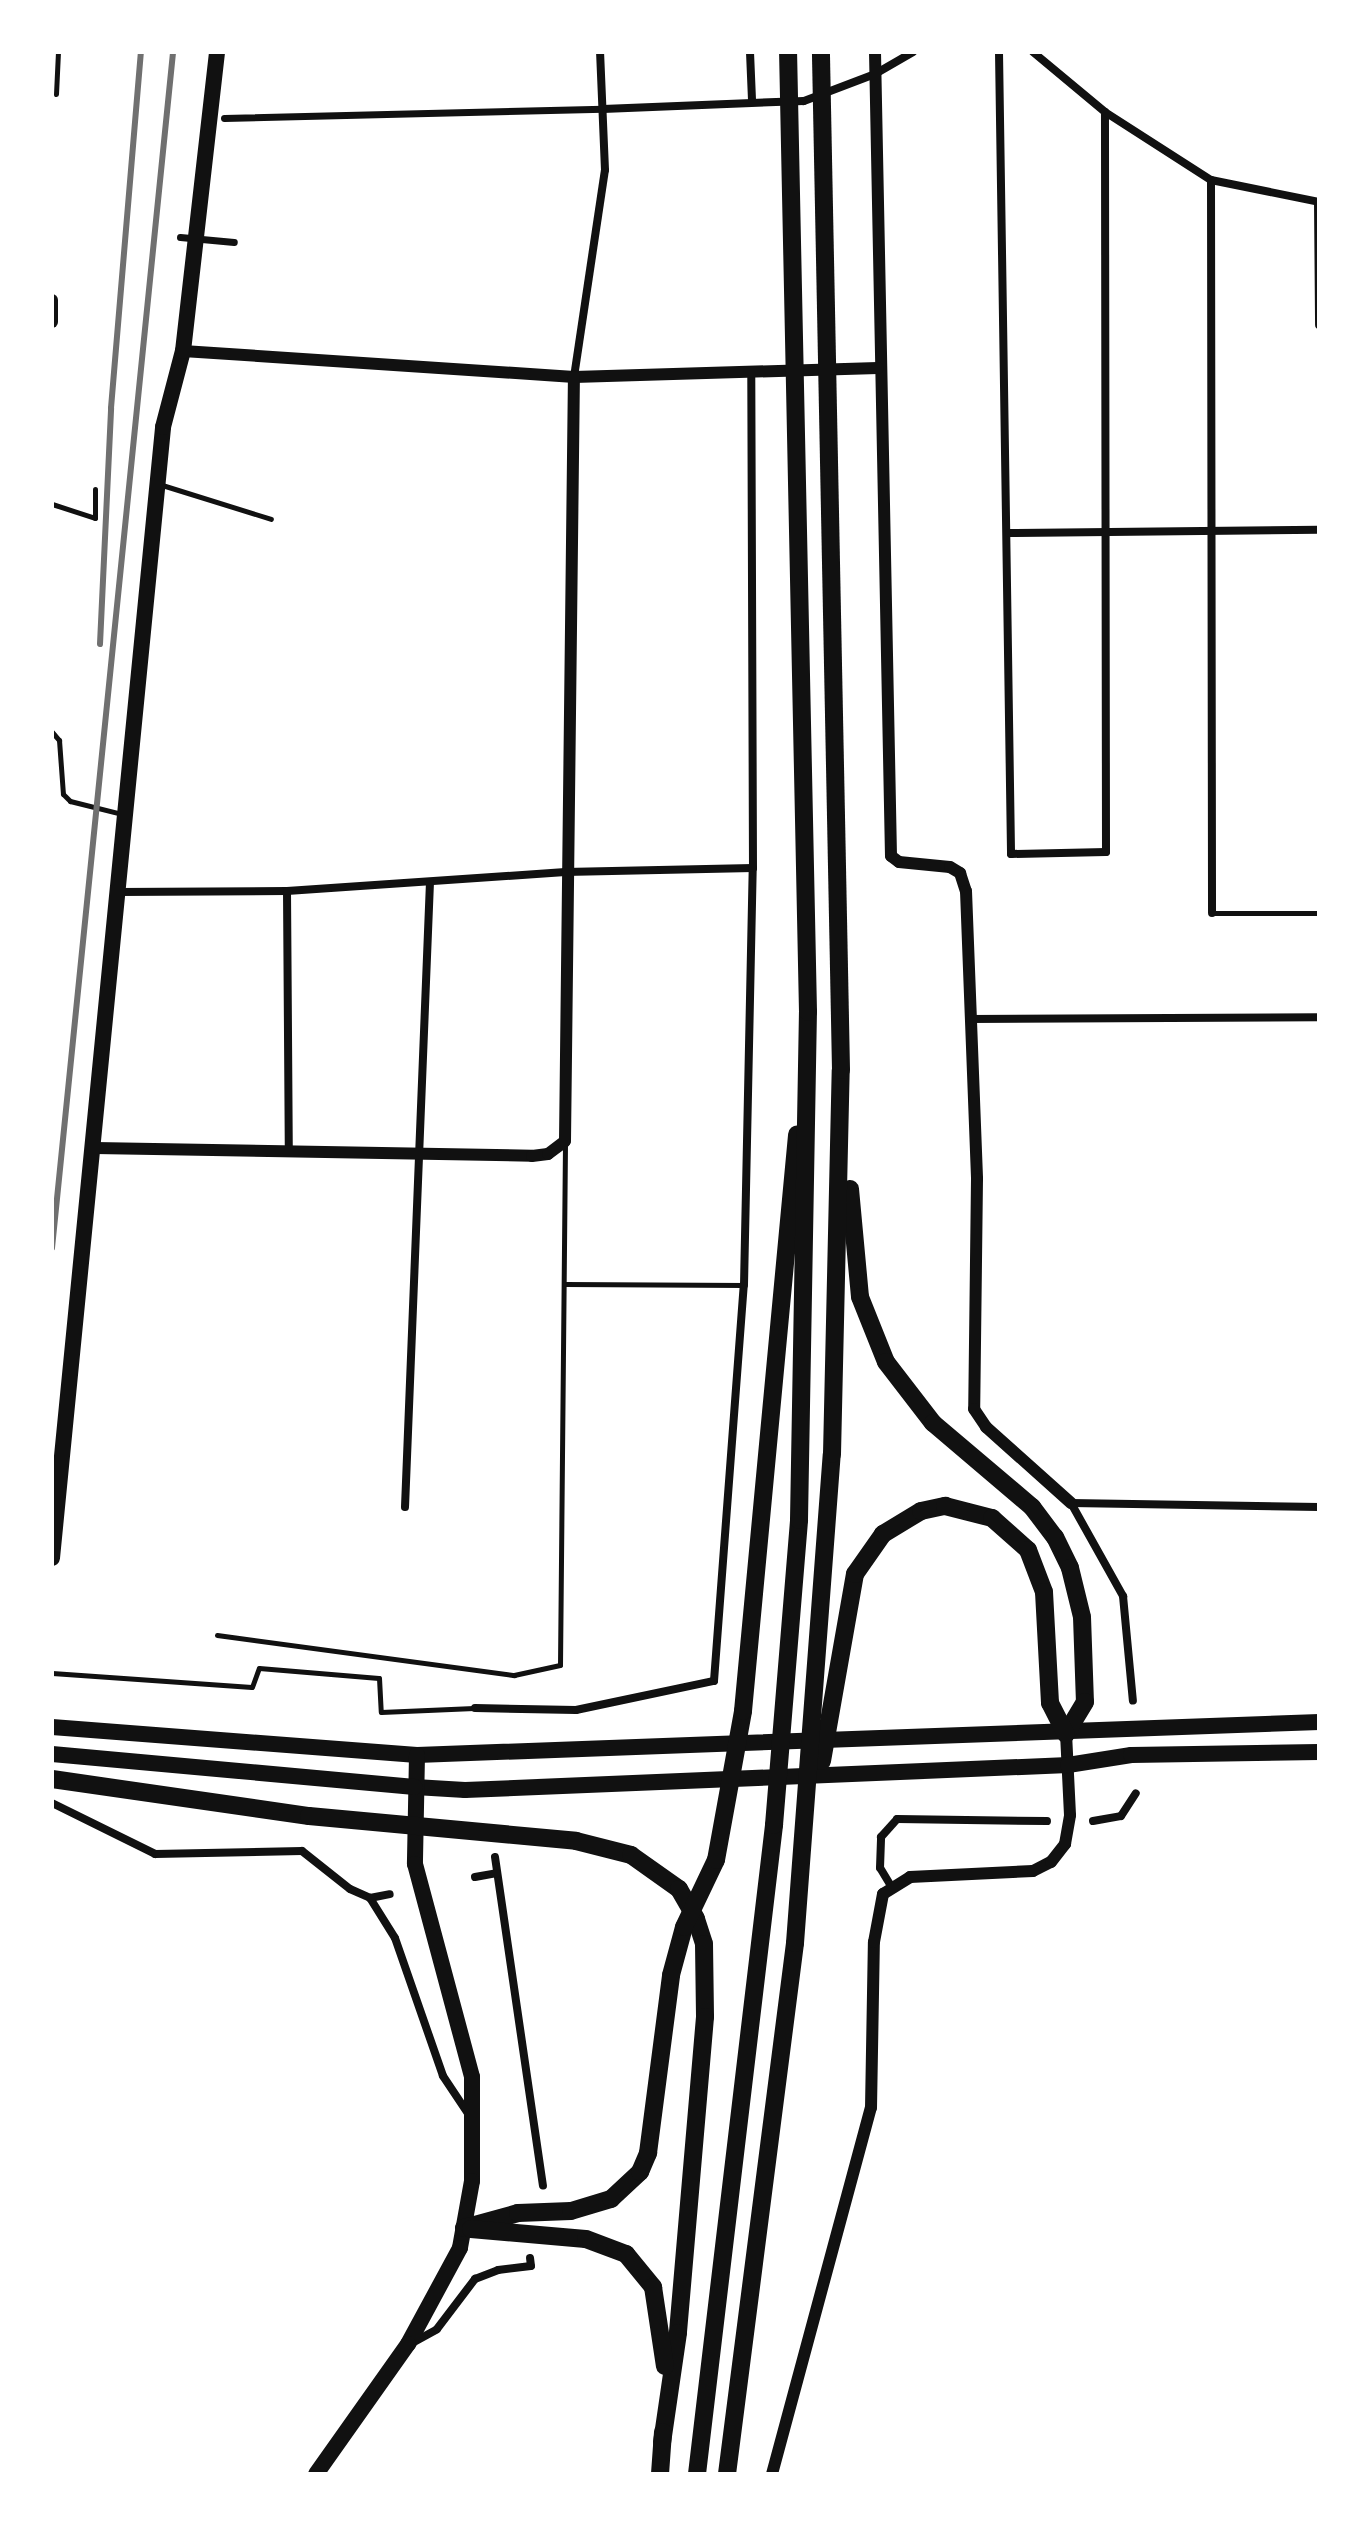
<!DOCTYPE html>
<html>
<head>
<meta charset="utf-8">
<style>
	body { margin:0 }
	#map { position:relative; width:1371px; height:2526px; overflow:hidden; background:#fff; font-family:Inter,sans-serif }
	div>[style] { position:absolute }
	.service>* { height:5px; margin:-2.5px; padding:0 2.5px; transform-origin:2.5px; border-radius:2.5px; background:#111 }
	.pedestrian>* { height:7px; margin:-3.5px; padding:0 3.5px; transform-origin:3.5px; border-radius:3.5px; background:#111 }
	.minor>* { height:8px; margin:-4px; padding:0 4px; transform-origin:4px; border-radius:4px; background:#111 }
	.tertiary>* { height:12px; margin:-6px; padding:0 6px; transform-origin:6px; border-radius:6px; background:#111 }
	.primary>* { height:16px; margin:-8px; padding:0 8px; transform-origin:8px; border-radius:8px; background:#111 }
	.trunk>* { height:16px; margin:-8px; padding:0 8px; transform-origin:8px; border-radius:8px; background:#111 }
	.motorway>* { height:18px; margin:-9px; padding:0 9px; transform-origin:9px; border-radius:9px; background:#111 }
	.rail>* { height:6px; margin:-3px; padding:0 3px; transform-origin:3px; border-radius:3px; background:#707070 }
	span { translate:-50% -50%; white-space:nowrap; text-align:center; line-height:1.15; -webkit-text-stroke:6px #fff; paint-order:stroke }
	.frame { position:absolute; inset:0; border:54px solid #fff; pointer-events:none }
</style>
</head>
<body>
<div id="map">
	<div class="service">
		<div style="left:56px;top:94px;width:42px;rotate:-87.3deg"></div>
		<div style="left:162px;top:485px;width:114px;rotate:17.3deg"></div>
		<div style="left:52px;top:504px;width:45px;rotate:18deg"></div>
		<div style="left:95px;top:518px;width:29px;rotate:-90deg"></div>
		<div style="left:52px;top:732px;width:11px;rotate:49deg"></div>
		<div style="left:59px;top:740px;width:54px;rotate:85.8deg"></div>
		<div style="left:63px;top:794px;width:10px;rotate:45deg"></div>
		<div style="left:70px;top:801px;width:54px;rotate:14deg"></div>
		<div style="left:1212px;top:913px;width:107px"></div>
		<div style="left:565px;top:1284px;width:179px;rotate:0.3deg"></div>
		<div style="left:217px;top:1635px;width:300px;rotate:7.7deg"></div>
		<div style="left:514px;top:1675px;width:47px;rotate:-12.3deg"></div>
		<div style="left:560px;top:1665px;width:523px;rotate:-89.45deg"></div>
		<div style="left:52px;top:1673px;width:200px;rotate:4deg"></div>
		<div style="left:252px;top:1687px;width:20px;rotate:-70deg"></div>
		<div style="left:259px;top:1668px;width:120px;rotate:4.8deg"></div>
		<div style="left:379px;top:1678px;width:34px;rotate:87deg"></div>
		<div style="left:381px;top:1712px;width:93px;rotate:-2.5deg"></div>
	</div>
	<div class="pedestrian">
		<div style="left:224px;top:118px;width:379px;rotate:-1.4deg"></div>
		<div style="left:180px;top:237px;width:54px;rotate:5.3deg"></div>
	</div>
	<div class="minor">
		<div style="left:750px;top:52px;width:48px;rotate:87.6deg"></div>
		<div style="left:999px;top:52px;width:802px;rotate:89.14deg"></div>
		<div style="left:1011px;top:854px;width:95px;rotate:-1.2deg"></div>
		<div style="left:1106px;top:852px;width:740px;rotate:-90.08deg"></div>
		<div style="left:1033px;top:52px;width:94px;rotate:39.8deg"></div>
		<div style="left:1105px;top:112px;width:126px;rotate:32.7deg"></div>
		<div style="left:1211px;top:180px;width:110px;rotate:11.5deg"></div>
		<div style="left:603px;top:109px;width:201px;rotate:-2.3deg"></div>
		<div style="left:804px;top:101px;width:76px;rotate:-20.8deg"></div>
		<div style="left:875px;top:74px;width:44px;rotate:-30.1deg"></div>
		<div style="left:1211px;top:180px;width:733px;rotate:89.92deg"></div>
		<div style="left:1318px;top:202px;width:123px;rotate:89.5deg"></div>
		<div style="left:574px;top:377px;width:209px;rotate:-81.5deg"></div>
		<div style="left:605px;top:170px;width:118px;rotate:-92.4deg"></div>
		<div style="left:1009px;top:533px;width:310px;rotate:-0.6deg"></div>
		<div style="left:287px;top:891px;width:261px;rotate:89.6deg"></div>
		<div style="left:118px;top:892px;width:169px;rotate:-0.3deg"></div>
		<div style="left:287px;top:891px;width:279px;rotate:-3.9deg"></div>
		<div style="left:565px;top:872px;width:188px;rotate:-1.2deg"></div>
		<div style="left:969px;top:1019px;width:350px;rotate:-0.3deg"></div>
		<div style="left:1071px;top:1503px;width:248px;rotate:0.9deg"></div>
		<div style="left:1071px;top:1503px;width:107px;rotate:60.8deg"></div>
		<div style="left:1123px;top:1596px;width:105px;rotate:84.6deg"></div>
		<div style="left:405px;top:1507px;width:625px;rotate:-87.71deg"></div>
		<div style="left:475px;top:1708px;width:101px;rotate:1.1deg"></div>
		<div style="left:576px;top:1710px;width:141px;rotate:-11.9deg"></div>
		<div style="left:714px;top:1681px;width:397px;rotate:-85.7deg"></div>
		<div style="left:744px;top:1285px;width:417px;rotate:-88.8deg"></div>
		<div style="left:753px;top:868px;width:494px;rotate:-90.2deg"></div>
		<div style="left:52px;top:1803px;width:115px;rotate:26.3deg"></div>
		<div style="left:155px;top:1854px;width:147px;rotate:-1.2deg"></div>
		<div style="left:302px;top:1851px;width:61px;rotate:38.4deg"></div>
		<div style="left:350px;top:1889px;width:22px;rotate:24deg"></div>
		<div style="left:370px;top:1898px;width:47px;rotate:58deg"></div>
		<div style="left:395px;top:1938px;width:146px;rotate:70.8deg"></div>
		<div style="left:443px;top:2076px;width:47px;rotate:56.3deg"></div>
		<div style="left:1093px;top:1821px;width:28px;rotate:-10deg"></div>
		<div style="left:1121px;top:1816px;width:27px;rotate:-57deg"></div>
		<div style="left:495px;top:1857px;width:332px;rotate:81.7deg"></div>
		<div style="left:475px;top:1877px;width:22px;rotate:-10deg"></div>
		<div style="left:891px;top:1886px;width:21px;rotate:-121deg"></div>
		<div style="left:880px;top:1868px;width:31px;rotate:-88deg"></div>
		<div style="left:881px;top:1837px;width:24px;rotate:-48deg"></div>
		<div style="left:897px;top:1819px;width:150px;rotate:0.8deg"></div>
		<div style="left:370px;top:1898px;width:20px;rotate:-11deg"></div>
		<div style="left:414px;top:2342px;width:26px;rotate:-29deg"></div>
		<div style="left:437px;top:2329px;width:63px;rotate:-52.8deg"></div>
		<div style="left:475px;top:2279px;width:25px;rotate:-21deg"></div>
		<div style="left:498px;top:2270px;width:33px;rotate:-7deg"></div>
		<div style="left:531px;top:2266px;width:8px;rotate:-97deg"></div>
	</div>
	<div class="tertiary">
		<div style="left:875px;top:52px;width:804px;rotate:88.86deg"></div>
		<div style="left:891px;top:856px;width:10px;rotate:37deg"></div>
		<div style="left:899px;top:862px;width:51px;rotate:5.6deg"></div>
		<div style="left:950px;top:867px;width:12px;rotate:31deg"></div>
		<div style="left:960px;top:873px;width:19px;rotate:72deg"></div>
		<div style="left:966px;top:891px;width:288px;rotate:87.8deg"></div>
		<div style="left:977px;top:1179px;width:230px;rotate:90.7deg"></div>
		<div style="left:974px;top:1409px;width:22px;rotate:56deg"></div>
		<div style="left:986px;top:1427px;width:114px;rotate:41.8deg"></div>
		<div style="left:52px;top:300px;width:22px;rotate:90deg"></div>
		<div style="left:183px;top:351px;width:392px;rotate:3.8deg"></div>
		<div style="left:574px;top:377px;width:304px;rotate:-1.7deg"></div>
		<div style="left:95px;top:1148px;width:437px;rotate:1deg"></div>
		<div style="left:532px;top:1156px;width:16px;rotate:-7deg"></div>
		<div style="left:548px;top:1154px;width:21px;rotate:-37deg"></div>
		<div style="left:565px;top:1141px;width:764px;rotate:-89.33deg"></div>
		<div style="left:772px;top:2474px;width:379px;rotate:-74.9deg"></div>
		<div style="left:871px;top:2108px;width:166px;rotate:-89deg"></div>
		<div style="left:874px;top:1942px;width:49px;rotate:-79.4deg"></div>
		<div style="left:883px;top:1894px;width:32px;rotate:-32deg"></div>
		<div style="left:910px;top:1877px;width:123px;rotate:-2.8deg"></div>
		<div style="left:1033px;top:1871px;width:20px;rotate:-27deg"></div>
		<div style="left:1051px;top:1862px;width:23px;rotate:-52deg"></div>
		<div style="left:1065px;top:1844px;width:29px;rotate:-80deg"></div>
		<div style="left:1070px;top:1815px;width:81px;rotate:-92.8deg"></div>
	</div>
	<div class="primary">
		<div style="left:417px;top:1755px;width:903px;rotate:-2.1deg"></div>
		<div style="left:415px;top:1787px;width:50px;rotate:3.4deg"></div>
		<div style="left:465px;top:1790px;width:604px;rotate:-2.37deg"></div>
		<div style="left:1068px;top:1765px;width:64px;rotate:-9deg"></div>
		<div style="left:1131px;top:1755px;width:188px;rotate:-0.9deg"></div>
	</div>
	<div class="trunk">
		<div style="left:52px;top:1558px;width:1136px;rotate:-84.39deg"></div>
		<div style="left:163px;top:427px;width:79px;rotate:-75.3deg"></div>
		<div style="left:183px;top:351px;width:301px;rotate:-83.5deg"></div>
		<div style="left:52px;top:1727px;width:366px;rotate:4.4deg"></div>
		<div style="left:417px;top:1755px;width:109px;rotate:91.1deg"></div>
		<div style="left:415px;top:1864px;width:220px;rotate:75deg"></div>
		<div style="left:472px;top:2077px;width:104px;rotate:90deg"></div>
		<div style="left:472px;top:2181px;width:68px;rotate:100.2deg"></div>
		<div style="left:460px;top:2248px;width:109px;rotate:118.4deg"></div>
		<div style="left:408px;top:2344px;width:159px;rotate:125.3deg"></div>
		<div style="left:52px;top:1754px;width:364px;rotate:5.2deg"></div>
	</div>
	<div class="motorway">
		<div style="left:850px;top:1189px;width:108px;rotate:84.7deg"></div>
		<div style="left:860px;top:1297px;width:70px;rotate:68.2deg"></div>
		<div style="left:886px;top:1362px;width:77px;rotate:52.4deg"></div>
		<div style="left:933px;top:1423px;width:130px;rotate:40.3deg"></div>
		<div style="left:1032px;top:1507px;width:38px;rotate:53deg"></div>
		<div style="left:1055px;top:1537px;width:34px;rotate:64deg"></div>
		<div style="left:1070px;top:1568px;width:50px;rotate:76.2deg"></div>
		<div style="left:1082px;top:1617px;width:85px;rotate:88deg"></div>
		<div style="left:1085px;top:1702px;width:37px;rotate:121deg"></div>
		<div style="left:822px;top:1761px;width:190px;rotate:-80deg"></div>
		<div style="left:855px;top:1574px;width:49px;rotate:-55deg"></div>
		<div style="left:883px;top:1534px;width:44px;rotate:-31.2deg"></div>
		<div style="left:921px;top:1511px;width:25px;rotate:-12deg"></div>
		<div style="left:945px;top:1506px;width:49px;rotate:14.3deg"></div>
		<div style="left:992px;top:1518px;width:48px;rotate:41.6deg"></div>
		<div style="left:1028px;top:1550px;width:45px;rotate:69.1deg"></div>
		<div style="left:1044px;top:1592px;width:111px;rotate:86.9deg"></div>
		<div style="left:1050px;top:1703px;width:35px;rotate:63deg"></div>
		<div style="left:52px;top:1779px;width:260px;rotate:8.2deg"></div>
		<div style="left:309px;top:1816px;width:268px;rotate:5.3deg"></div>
		<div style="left:576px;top:1841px;width:57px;rotate:14.3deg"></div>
		<div style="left:631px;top:1855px;width:59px;rotate:35.3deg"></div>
		<div style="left:679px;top:1889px;width:34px;rotate:60deg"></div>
		<div style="left:696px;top:1919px;width:26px;rotate:72deg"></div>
		<div style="left:704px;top:1944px;width:73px;rotate:89.2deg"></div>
		<div style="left:705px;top:2017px;width:317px;rotate:94.9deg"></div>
		<div style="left:678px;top:2333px;width:111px;rotate:98.3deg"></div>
		<div style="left:464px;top:2228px;width:56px;rotate:-15.5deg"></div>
		<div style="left:518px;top:2213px;width:53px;rotate:-2.2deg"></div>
		<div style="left:571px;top:2211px;width:42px;rotate:-16.7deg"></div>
		<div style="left:611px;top:2199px;width:40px;rotate:-43deg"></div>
		<div style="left:640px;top:2172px;width:21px;rotate:-67deg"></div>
		<div style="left:648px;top:2153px;width:179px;rotate:-82.6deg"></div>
		<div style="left:671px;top:1975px;width:50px;rotate:-74.8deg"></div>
		<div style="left:684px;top:1927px;width:74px;rotate:-64.5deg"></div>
		<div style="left:716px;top:1860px;width:151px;rotate:-79.7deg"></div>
		<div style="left:743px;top:1711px;width:579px;rotate:-84.64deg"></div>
		<div style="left:471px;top:2229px;width:115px;rotate:5deg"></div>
		<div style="left:586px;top:2239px;width:43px;rotate:20.6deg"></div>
		<div style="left:626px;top:2254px;width:43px;rotate:50.7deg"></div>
		<div style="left:653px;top:2287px;width:80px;rotate:81.4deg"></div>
		<div style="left:660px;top:2474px;width:42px;rotate:-85.9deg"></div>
		<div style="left:697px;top:2474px;width:654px;rotate:-83.23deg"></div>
		<div style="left:774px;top:1825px;width:306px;rotate:-85.3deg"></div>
		<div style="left:799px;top:1520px;width:508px;rotate:-88.99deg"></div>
		<div style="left:808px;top:1012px;width:960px;rotate:-91.19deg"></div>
		<div style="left:727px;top:2474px;width:535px;rotate:-82.7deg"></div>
		<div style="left:795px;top:1943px;width:490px;rotate:-85.7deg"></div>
		<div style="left:832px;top:1454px;width:384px;rotate:-88.7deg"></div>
		<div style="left:841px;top:1070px;width:1018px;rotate:-91.13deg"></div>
	</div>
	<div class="rail">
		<div style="left:100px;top:644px;width:236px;rotate:-87.3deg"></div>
		<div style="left:111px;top:408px;width:357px;rotate:-85.2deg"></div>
		<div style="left:52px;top:1248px;width:1202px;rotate:-84.22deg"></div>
	</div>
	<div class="frame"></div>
</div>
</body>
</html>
